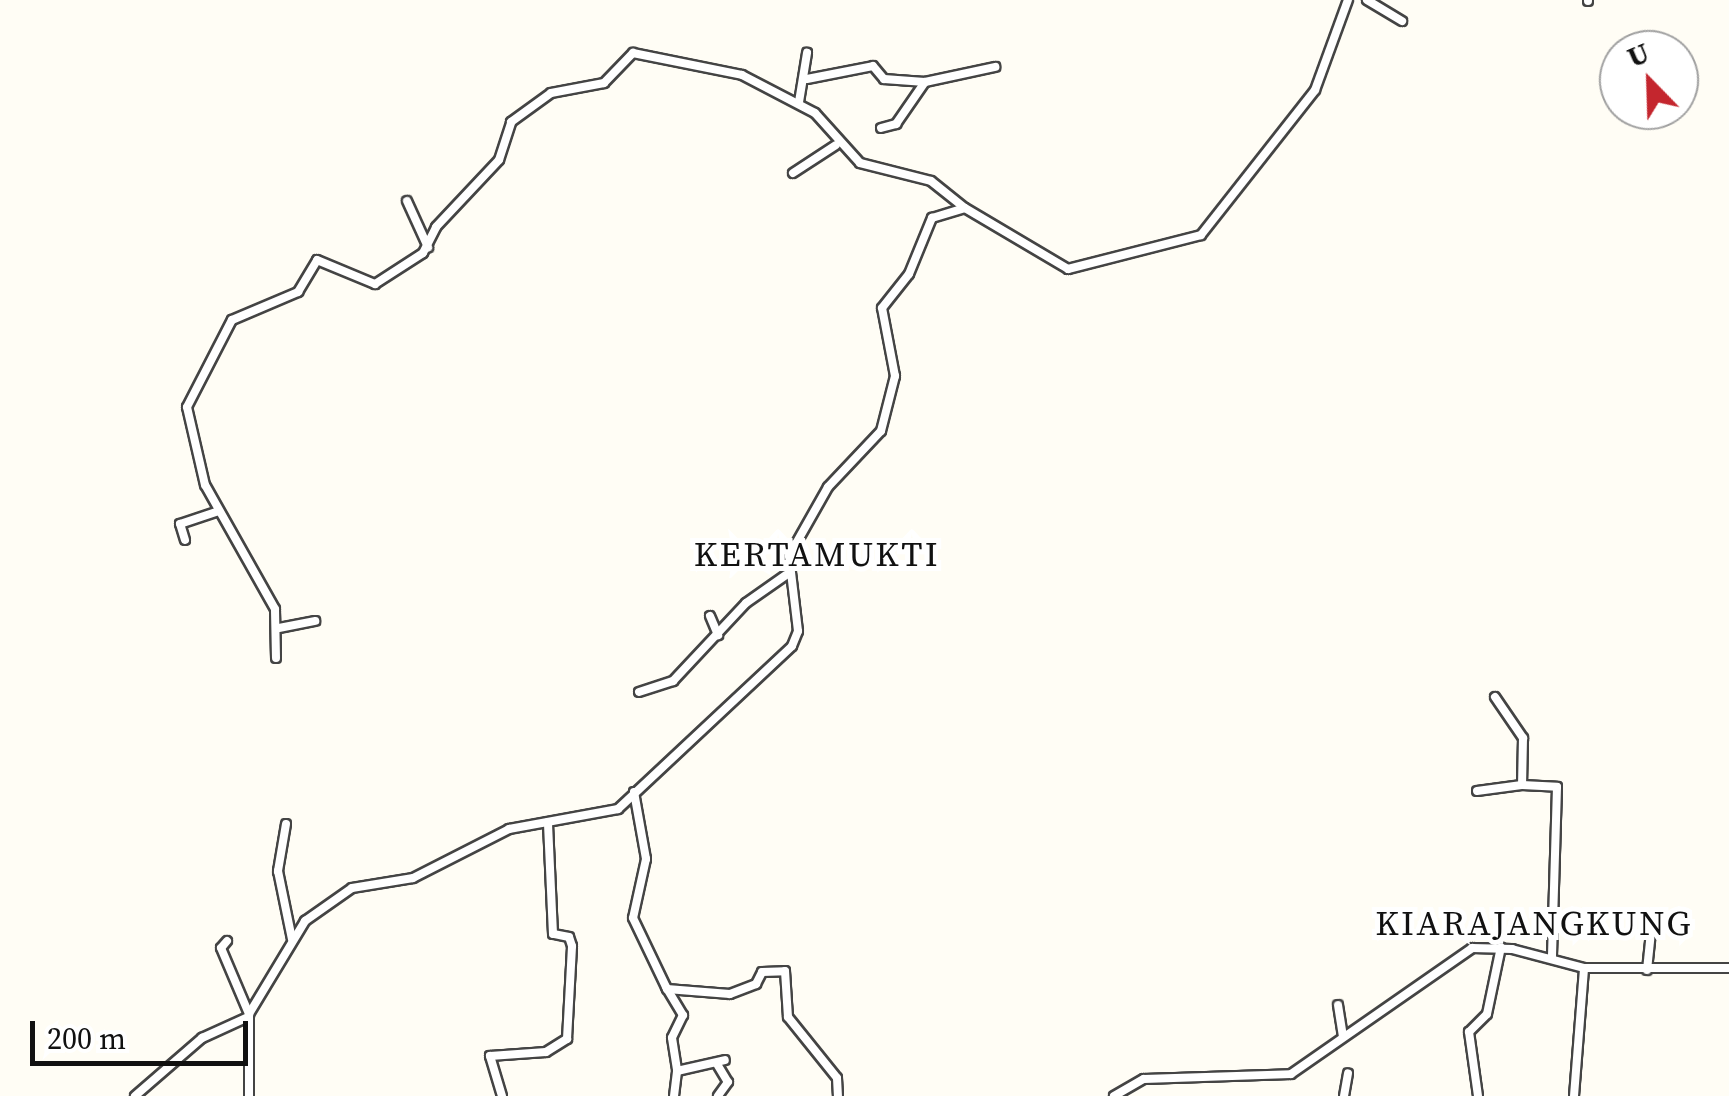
<!DOCTYPE html>
<html>
<head>
<meta charset="utf-8">
<style>
	body { margin:0 }
	#map { position:relative; width:1729px; height:1096px; overflow:hidden; background:#fffdf5; font-family:"Source Serif 4",serif }
	div>[style] { position:absolute }
	.roads { filter:drop-shadow(2px 0 #444) drop-shadow(-2px 0 #444) drop-shadow(0 2px #444) drop-shadow(0 -2px #444) }
	.minor>* { height:8px; margin:-4px; padding:0 4px; transform-origin:4px; border-radius:4px; background:#fff }
	span { translate:-50% -50%; white-space:nowrap; text-align:center; line-height:1.15; -webkit-text-stroke:10px #fff; paint-order:stroke }
	.quarter-label { font-size:35px; color:#111; letter-spacing:2.5px }
	.north { position:absolute; left:1599px; top:30px; width:100px; height:100px; box-sizing:border-box; background:#fff; border:2px solid #a0a0a0; border-radius:50%; rotate:337deg; font-size:28px; font-weight:700; line-height:40px; text-align:center; color:#111 }
	.north::after { content:''; display:block; margin:auto; width:35px; height:45px; background:#c4262e; clip-path:polygon(50% 0,100% 100%,50% 72%,0 100%) }
	.scale { position:absolute; left:30px; top:1021px; width:218px; height:45px; box-sizing:border-box; border:5px solid #111; border-top:0; padding-left:12px; font-size:30px; line-height:35px; white-space:nowrap; color:#111; -webkit-text-stroke:8px #fff; paint-order:stroke }
</style>
</head>
<body>
<div id="map">
	<div class="roads">
		<div class="minor">
			<div style="left:1367px;top:0;width:41px;rotate:31deg"></div>
			<div style="left:1588px;top:0;width:1px;rotate:90deg"></div>
			<div style="left:807px;top:79px;width:67px;rotate:-11.1deg"></div>
			<div style="left:873px;top:66px;width:17px;rotate:50deg"></div>
			<div style="left:884px;top:79px;width:41px;rotate:4.2deg"></div>
			<div style="left:925px;top:82px;width:72px;rotate:-12.1deg"></div>
			<div style="left:799px;top:102px;width:50px;rotate:-80.7deg"></div>
			<div style="left:881px;top:128px;width:16px;rotate:-15deg"></div>
			<div style="left:896px;top:124px;width:51px;rotate:-55.4deg"></div>
			<div style="left:793px;top:173px;width:51px;rotate:-33.1deg"></div>
			<div style="left:407px;top:201px;width:51px;rotate:65.5deg"></div>
			<div style="left:185px;top:540px;width:17px;rotate:-107deg"></div>
			<div style="left:180px;top:524px;width:41px;rotate:-18.4deg"></div>
			<div style="left:710px;top:616px;width:21px;rotate:67deg"></div>
			<div style="left:279px;top:628px;width:37px;rotate:-11deg"></div>
			<div style="left:276px;top:658px;width:49px;rotate:-91.2deg"></div>
			<div style="left:275px;top:609px;width:142px;rotate:-119.4deg"></div>
			<div style="left:205px;top:485px;width:80px;rotate:-103deg"></div>
			<div style="left:187px;top:407px;width:98px;rotate:-62.7deg"></div>
			<div style="left:232px;top:320px;width:72px;rotate:-23deg"></div>
			<div style="left:298px;top:292px;width:37px;rotate:-59deg"></div>
			<div style="left:317px;top:260px;width:63px;rotate:22.5deg"></div>
			<div style="left:375px;top:284px;width:57px;rotate:-32.9deg"></div>
			<div style="left:423px;top:253px;width:29px;rotate:-63deg"></div>
			<div style="left:436px;top:227px;width:92px;rotate:-46.8deg"></div>
			<div style="left:499px;top:160px;width:40px;rotate:-72deg"></div>
			<div style="left:511px;top:122px;width:49px;rotate:-35.9deg"></div>
			<div style="left:551px;top:93px;width:54px;rotate:-10.7deg"></div>
			<div style="left:604px;top:83px;width:42px;rotate:-46deg"></div>
			<div style="left:633px;top:53px;width:111px;rotate:11.4deg"></div>
			<div style="left:742px;top:75px;width:82px;rotate:27.5deg"></div>
			<div style="left:815px;top:113px;width:67px;rotate:48deg"></div>
			<div style="left:860px;top:163px;width:73px;rotate:14.2deg"></div>
			<div style="left:931px;top:181px;width:43px;rotate:38.5deg"></div>
			<div style="left:639px;top:692px;width:36px;rotate:-18deg"></div>
			<div style="left:673px;top:681px;width:107px;rotate:-46.9deg"></div>
			<div style="left:746px;top:603px;width:49px;rotate:-35deg"></div>
			<div style="left:1495px;top:697px;width:50px;rotate:55.7deg"></div>
			<div style="left:1523px;top:738px;width:47px;rotate:91.2deg"></div>
			<div style="left:1522px;top:785px;width:35px;rotate:3deg"></div>
			<div style="left:1557px;top:787px;width:171px;rotate:91.7deg"></div>
			<div style="left:1477px;top:791px;width:45px;rotate:-7.6deg"></div>
			<div style="left:634px;top:792px;width:68px;rotate:79.8deg"></div>
			<div style="left:646px;top:859px;width:60px;rotate:102.4deg"></div>
			<div style="left:633px;top:918px;width:79px;rotate:64.4deg"></div>
			<div style="left:667px;top:989px;width:63px;rotate:4.5deg"></div>
			<div style="left:730px;top:994px;width:28px;rotate:-21deg"></div>
			<div style="left:756px;top:984px;width:13px;rotate:-63deg"></div>
			<div style="left:762px;top:972px;width:23px;rotate:-2deg"></div>
			<div style="left:785px;top:971px;width:46px;rotate:86.3deg"></div>
			<div style="left:788px;top:1017px;width:78px;rotate:51.2deg"></div>
			<div style="left:837px;top:1078px;width:18px;rotate:87deg"></div>
			<div style="left:286px;top:824px;width:48px;rotate:99.7deg"></div>
			<div style="left:278px;top:871px;width:69px;rotate:78.4deg"></div>
			<div style="left:227px;top:941px;width:9px;rotate:131deg"></div>
			<div style="left:221px;top:948px;width:72px;rotate:67deg"></div>
			<div style="left:1647px;top:970px;width:31px;rotate:-84deg"></div>
			<div style="left:666px;top:987px;width:33px;rotate:59deg"></div>
			<div style="left:683px;top:1015px;width:25px;rotate:116deg"></div>
			<div style="left:672px;top:1038px;width:33px;rotate:81deg"></div>
			<div style="left:677px;top:1071px;width:49px;rotate:-12.9deg"></div>
			<div style="left:1338px;top:1005px;width:31px;rotate:81deg"></div>
			<div style="left:717px;top:1064px;width:21px;rotate:59deg"></div>
			<div style="left:728px;top:1082px;width:17px;rotate:126deg"></div>
			<div style="left:135px;top:1096px;width:89px;rotate:-40.9deg"></div>
			<div style="left:202px;top:1038px;width:51px;rotate:-24.5deg"></div>
			<div style="left:249px;top:1096px;width:82px;rotate:-90deg"></div>
			<div style="left:249px;top:1014px;width:109px;rotate:-58.9deg"></div>
			<div style="left:305px;top:921px;width:57px;rotate:-35.1deg"></div>
			<div style="left:352px;top:888px;width:62px;rotate:-9.3deg"></div>
			<div style="left:413px;top:878px;width:108px;rotate:-27deg"></div>
			<div style="left:509px;top:829px;width:111px;rotate:-10.4deg"></div>
			<div style="left:618px;top:809px;width:238px;rotate:-43.1deg"></div>
			<div style="left:792px;top:646px;width:16px;rotate:-68deg"></div>
			<div style="left:798px;top:631px;width:76px;rotate:-96.8deg"></div>
			<div style="left:789px;top:556px;width:79px;rotate:-60.5deg"></div>
			<div style="left:828px;top:487px;width:77px;rotate:-46.6deg"></div>
			<div style="left:881px;top:431px;width:57px;rotate:-75.7deg"></div>
			<div style="left:895px;top:376px;width:69px;rotate:-100.8deg"></div>
			<div style="left:882px;top:308px;width:43px;rotate:-51.5deg"></div>
			<div style="left:909px;top:274px;width:61px;rotate:-67.7deg"></div>
			<div style="left:932px;top:218px;width:34px;rotate:-17deg"></div>
			<div style="left:965px;top:208px;width:120px;rotate:30.6deg"></div>
			<div style="left:1068px;top:269px;width:137px;rotate:-14.3deg"></div>
			<div style="left:1201px;top:235px;width:184px;rotate:-51.8deg"></div>
			<div style="left:1315px;top:90px;width:96px;rotate:-69.9deg"></div>
			<div style="left:502px;top:1096px;width:42px;rotate:-106.7deg"></div>
			<div style="left:490px;top:1056px;width:56px;rotate:-4.1deg"></div>
			<div style="left:546px;top:1052px;width:25px;rotate:-32deg"></div>
			<div style="left:567px;top:1039px;width:93px;rotate:-86.9deg"></div>
			<div style="left:572px;top:946px;width:9px;rotate:-108deg"></div>
			<div style="left:569px;top:937px;width:16px;rotate:-169deg"></div>
			<div style="left:553px;top:934px;width:112px;rotate:-92.6deg"></div>
			<div style="left:674px;top:1096px;width:25px;rotate:-83deg"></div>
			<div style="left:1114px;top:1096px;width:34px;rotate:-30deg"></div>
			<div style="left:1144px;top:1079px;width:147px;rotate:-1.9deg"></div>
			<div style="left:1291px;top:1074px;width:221px;rotate:-34.8deg"></div>
			<div style="left:1472px;top:948px;width:40px;rotate:1.4deg"></div>
			<div style="left:1512px;top:949px;width:74px;rotate:14.8deg"></div>
			<div style="left:1344px;top:1096px;width:23px;rotate:-80deg"></div>
			<div style="left:1478px;top:1096px;width:65px;rotate:-98deg"></div>
			<div style="left:1469px;top:1032px;width:25px;rotate:-45deg"></div>
			<div style="left:1487px;top:1014px;width:68px;rotate:-78.2deg"></div>
			<div style="left:1574px;top:1096px;width:128px;rotate:-85.5deg"></div>
			<div style="left:1584px;top:968px;width:145px"></div>
		</div>
	</div>
	<div class="quarter-label">
		<span style="left:817px;top:554px">KERTAMUKTI</span>
		<span style="left:1534px;top:923px">KIARAJANGKUNG</span>
	</div>
	<div class="north">U</div>
	<div class="scale">200 m</div>
</div>
</body>
</html>
